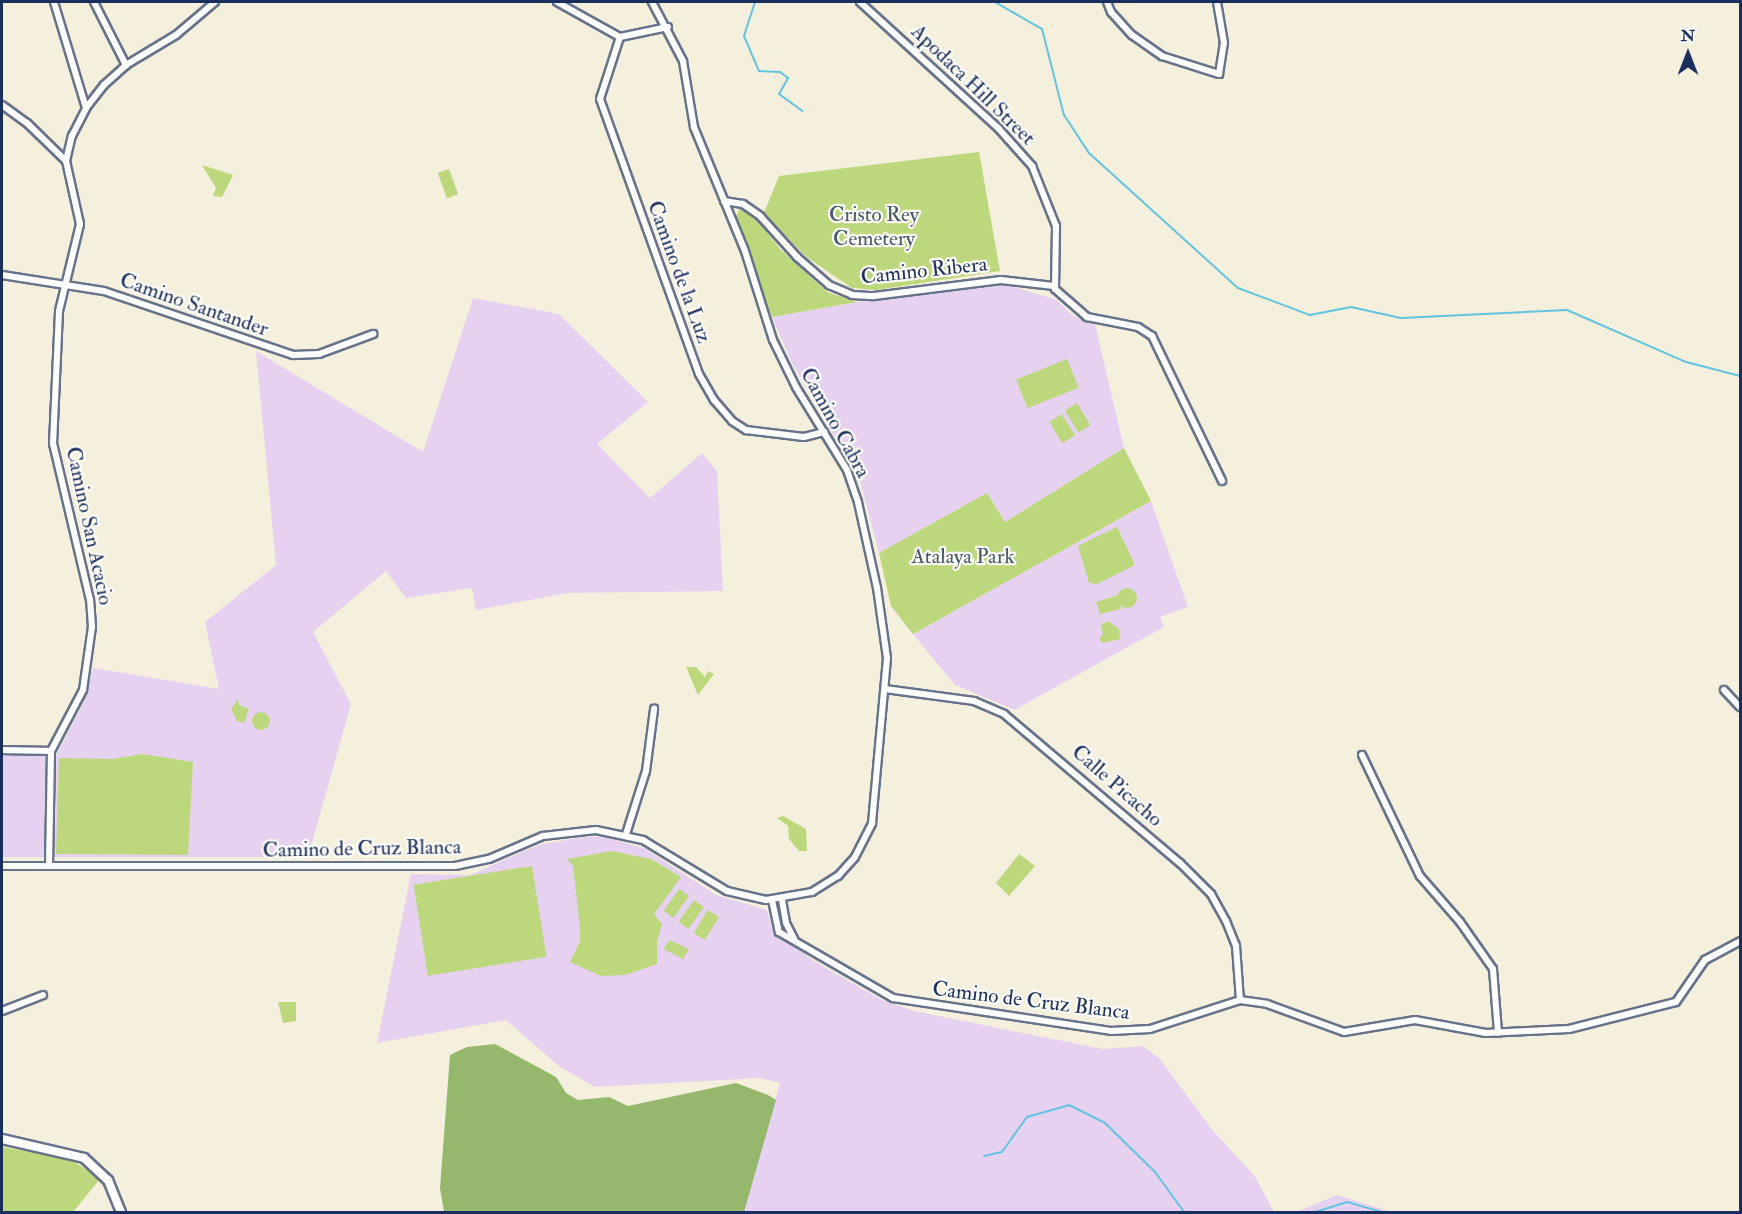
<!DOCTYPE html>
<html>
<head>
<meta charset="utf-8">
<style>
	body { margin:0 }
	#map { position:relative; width:1742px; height:1214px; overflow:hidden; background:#f4f0dd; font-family:"IM FELL Double Pica",serif }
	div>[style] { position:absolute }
	.built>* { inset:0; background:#e6d2f0 }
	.green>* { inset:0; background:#bdd77c; transform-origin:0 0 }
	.round { border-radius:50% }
	.forest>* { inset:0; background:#96b86c }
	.stream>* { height:2px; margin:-1px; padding:0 1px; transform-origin:1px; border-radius:1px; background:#63c3e1 }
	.roads { filter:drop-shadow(2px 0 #67738a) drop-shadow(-2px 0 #67738a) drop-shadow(0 2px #67738a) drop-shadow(0 -2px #67738a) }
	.minor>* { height:6px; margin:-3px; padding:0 3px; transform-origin:3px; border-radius:3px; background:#fff }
	.tertiary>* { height:8px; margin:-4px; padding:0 4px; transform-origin:4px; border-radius:4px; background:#fff }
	span { translate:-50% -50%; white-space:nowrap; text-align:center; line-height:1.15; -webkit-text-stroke:4.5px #fdfcf7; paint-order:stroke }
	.street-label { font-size:21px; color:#1b2f5e }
	.park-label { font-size:21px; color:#445966 }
	.frame { position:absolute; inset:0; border:3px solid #1b2f5e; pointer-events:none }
	.north { position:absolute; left:1658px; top:24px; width:60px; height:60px; -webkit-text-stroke:4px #fdfcf7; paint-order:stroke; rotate:0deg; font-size:16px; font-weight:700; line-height:24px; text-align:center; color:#1b2f5e }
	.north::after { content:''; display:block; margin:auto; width:21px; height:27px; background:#1b2f5e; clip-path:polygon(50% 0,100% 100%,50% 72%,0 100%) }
</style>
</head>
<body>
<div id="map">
	<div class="built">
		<div style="clip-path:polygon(1008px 285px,1057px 300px,1073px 316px,1095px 324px,1124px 448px,1005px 522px,987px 493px,879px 553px,860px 481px,792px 363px,772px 317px,857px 302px)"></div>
		<div style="clip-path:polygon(473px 298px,559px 314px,648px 402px,597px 444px,650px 498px,702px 453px,717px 471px,723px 591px,568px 593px,476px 610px,472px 588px,406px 598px,386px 571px,313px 632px,351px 704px,308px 857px,2px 857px,2px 755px,56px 756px,84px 702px,93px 668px,219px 689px,205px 622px,276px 565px,256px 351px,423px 452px)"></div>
		<div style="clip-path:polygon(1151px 501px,1188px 607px,1160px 617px,1164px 627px,1029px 702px,1015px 710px,955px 685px,913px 634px)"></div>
		<div style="clip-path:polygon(583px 837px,604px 837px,644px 848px,716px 895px,767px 910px,772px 928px,812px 960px,882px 1000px,914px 1011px,1103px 1049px,1143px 1046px,1160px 1059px,1214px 1132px,1254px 1175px,1274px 1212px,743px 1212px,780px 1083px,761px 1078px,595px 1087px,560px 1067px,506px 1020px,377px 1043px,411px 874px,470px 875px,538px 845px)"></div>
		<div style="clip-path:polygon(1337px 1195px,1392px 1212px,1296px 1212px)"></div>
	</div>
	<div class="green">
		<div style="clip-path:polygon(979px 152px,1000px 271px,876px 290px,852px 288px,805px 256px,764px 213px,779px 176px)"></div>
		<div style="clip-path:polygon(202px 165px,233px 175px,222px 197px,213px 196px,216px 188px)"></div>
		<div style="left:449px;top:169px;width:27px;height:12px;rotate:70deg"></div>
		<div style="clip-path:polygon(740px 208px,757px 220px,780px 249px,827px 292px,857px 302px,772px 317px,736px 216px)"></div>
		<div style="left:1067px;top:359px;width:31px;height:55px;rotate:68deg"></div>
		<div style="left:1077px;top:403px;width:26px;height:14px;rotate:59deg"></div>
		<div style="left:1062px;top:414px;width:25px;height:15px;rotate:58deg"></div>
		<div style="clip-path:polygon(1124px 448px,1151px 501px,913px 634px,891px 606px,879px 553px,987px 493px,1005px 522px)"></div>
		<div style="clip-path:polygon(1117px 527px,1135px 565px,1097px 584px,1089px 583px,1078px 546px)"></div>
		<div class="round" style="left:1117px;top:588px;width:20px;height:20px"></div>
		<div style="clip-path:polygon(1118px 595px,1121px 609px,1100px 614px,1096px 602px)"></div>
		<div style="clip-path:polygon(1108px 621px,1119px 629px,1120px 639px,1103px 643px,1099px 639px,1103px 634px,1101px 624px)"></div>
		<div style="clip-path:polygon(686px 667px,696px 667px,705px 677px,708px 671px,714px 674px,698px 695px)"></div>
		<div style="clip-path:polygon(238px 699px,239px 705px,249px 709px,244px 723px,237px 721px,231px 709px)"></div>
		<div class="round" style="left:252px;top:712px;width:18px;height:18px"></div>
		<div style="clip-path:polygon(142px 754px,193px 762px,188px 855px,56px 854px,59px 758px,112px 759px)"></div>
		<div style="clip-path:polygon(783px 816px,806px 829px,807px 851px,799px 851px,789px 839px,788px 826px,777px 818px)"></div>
		<div style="clip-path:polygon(612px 851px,651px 859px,681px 877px,654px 914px,662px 924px,657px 942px,657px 964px,625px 975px,601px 976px,570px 962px,580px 941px,580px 927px,573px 866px,567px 859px)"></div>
		<div style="clip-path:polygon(1019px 854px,1035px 866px,1009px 896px,996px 883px)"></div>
		<div style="left:532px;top:866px;width:92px;height:120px;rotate:81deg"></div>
		<div style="left:679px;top:889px;width:12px;height:27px;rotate:35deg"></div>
		<div style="left:694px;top:900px;width:12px;height:27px;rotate:35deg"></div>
		<div style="left:708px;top:910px;width:13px;height:27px;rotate:32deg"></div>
		<div style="clip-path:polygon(669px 940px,689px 949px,683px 959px,664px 949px)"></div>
		<div style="clip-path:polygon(278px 1002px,296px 1002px,296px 1021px,283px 1023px)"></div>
		<div style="clip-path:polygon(2px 1147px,70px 1159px,100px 1179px,73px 1212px,2px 1212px)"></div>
	</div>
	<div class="forest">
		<div style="clip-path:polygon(495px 1044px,556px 1077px,566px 1093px,578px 1100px,609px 1097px,628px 1106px,736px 1083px,768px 1095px,776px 1100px,744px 1212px,444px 1212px,440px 1188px,450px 1055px,467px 1047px)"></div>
	</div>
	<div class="stream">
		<div style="left:755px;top:2px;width:36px;rotate:108deg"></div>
		<div style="left:744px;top:36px;width:38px;rotate:67deg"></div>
		<div style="left:759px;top:71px;width:21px;rotate:3deg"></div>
		<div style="left:780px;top:72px;width:10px;rotate:37deg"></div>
		<div style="left:788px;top:78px;width:18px;rotate:119deg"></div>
		<div style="left:779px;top:94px;width:29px;rotate:36deg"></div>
		<div style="left:995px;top:2px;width:54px;rotate:29.9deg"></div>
		<div style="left:1042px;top:29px;width:89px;rotate:75.7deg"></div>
		<div style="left:1064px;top:115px;width:45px;rotate:56.7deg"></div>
		<div style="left:1089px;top:153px;width:201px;rotate:42.2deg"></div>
		<div style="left:1238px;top:288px;width:77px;rotate:20.6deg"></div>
		<div style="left:1310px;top:315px;width:42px;rotate:-11deg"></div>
		<div style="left:1351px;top:307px;width:51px;rotate:12.4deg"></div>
		<div style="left:1401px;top:318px;width:166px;rotate:-2.8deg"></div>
		<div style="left:1567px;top:310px;width:130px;rotate:23.6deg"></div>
		<div style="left:1686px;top:362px;width:56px;rotate:14.5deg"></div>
		<div style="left:984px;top:1156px;width:18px;rotate:-13deg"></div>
		<div style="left:1002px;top:1152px;width:43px;rotate:-54.5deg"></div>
		<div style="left:1027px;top:1117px;width:44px;rotate:-15.9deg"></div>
		<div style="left:1069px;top:1105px;width:40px;rotate:26.6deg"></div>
		<div style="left:1105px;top:1123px;width:70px;rotate:44.4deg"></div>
		<div style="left:1155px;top:1172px;width:49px;rotate:54.1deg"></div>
		<div style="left:1315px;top:1212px;width:34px;rotate:-17deg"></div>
		<div style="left:1347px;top:1202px;width:35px;rotate:16deg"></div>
	</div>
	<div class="roads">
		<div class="minor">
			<div style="left:54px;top:2px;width:111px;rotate:73.2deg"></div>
			<div style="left:94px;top:2px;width:71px;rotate:63.1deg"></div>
			<div style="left:557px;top:2px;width:72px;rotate:29.1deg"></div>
			<div style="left:620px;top:37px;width:49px;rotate:-11.8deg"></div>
			<div style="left:860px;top:2px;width:188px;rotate:42.4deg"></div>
			<div style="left:999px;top:129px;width:50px;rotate:48.3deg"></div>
			<div style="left:1032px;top:166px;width:65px;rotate:68.2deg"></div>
			<div style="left:1056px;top:226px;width:63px;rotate:90.9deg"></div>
			<div style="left:1055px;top:289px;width:43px;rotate:41.2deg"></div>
			<div style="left:1087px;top:317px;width:52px;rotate:11.1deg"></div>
			<div style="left:1138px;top:327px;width:17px;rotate:33deg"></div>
			<div style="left:1152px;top:336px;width:161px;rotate:64.2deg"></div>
			<div style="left:1107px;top:2px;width:11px;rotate:68deg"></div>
			<div style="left:1111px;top:12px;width:31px;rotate:48deg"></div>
			<div style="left:1132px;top:35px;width:37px;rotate:35deg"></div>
			<div style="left:1162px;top:56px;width:60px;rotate:17.5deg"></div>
			<div style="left:1219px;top:74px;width:31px;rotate:-81deg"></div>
			<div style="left:1224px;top:43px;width:42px;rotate:-99.7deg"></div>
			<div style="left:620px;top:37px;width:65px;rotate:107.9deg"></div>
			<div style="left:600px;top:99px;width:292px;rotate:70.2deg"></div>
			<div style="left:699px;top:374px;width:30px;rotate:60deg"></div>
			<div style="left:714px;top:400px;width:28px;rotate:49deg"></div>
			<div style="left:732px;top:421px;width:17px;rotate:33deg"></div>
			<div style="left:746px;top:430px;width:58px;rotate:6.9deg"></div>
			<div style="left:804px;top:437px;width:21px;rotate:-14deg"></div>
			<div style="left:2px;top:105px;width:31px;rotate:36deg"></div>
			<div style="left:27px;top:123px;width:54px;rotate:44.3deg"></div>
			<div style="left:724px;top:201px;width:19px;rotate:9deg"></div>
			<div style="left:743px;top:204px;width:21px;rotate:35deg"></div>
			<div style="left:760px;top:216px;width:55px;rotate:47.9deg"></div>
			<div style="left:797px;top:257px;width:43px;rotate:41.2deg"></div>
			<div style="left:829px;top:285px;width:25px;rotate:23deg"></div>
			<div style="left:852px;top:295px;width:22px;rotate:3deg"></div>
			<div style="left:874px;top:296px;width:128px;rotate:-7.2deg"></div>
			<div style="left:1001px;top:280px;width:53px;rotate:6.5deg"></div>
			<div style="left:2px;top:275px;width:103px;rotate:8.9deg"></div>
			<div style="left:104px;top:291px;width:200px;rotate:18.7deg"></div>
			<div style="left:293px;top:355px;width:26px;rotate:-2deg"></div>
			<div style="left:319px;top:354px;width:58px;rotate:-20.3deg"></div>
			<div style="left:885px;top:689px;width:90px;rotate:7.7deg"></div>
			<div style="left:974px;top:701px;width:33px;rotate:23deg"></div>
			<div style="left:1004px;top:714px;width:231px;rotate:40.3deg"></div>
			<div style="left:1180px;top:863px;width:44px;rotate:45deg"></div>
			<div style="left:1211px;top:894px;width:31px;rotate:61deg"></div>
			<div style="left:1226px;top:921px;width:27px;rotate:68deg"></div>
			<div style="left:1236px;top:946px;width:54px;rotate:85.8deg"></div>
			<div style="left:1724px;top:690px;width:23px;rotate:47deg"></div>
			<div style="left:2px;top:750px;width:49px;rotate:1.2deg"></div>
			<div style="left:1362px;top:755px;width:134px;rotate:64.4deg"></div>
			<div style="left:1420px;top:876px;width:61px;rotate:49deg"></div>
			<div style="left:1460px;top:922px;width:57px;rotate:54.9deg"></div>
			<div style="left:1493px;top:969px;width:64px;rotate:85.5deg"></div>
			<div style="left:626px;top:834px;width:66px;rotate:-72.4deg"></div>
			<div style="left:646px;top:771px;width:63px;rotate:-82.6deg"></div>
			<div style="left:2px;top:866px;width:453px"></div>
			<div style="left:455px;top:866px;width:35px;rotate:-12deg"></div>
			<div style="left:489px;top:859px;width:59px;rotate:-23.1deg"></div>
			<div style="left:543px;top:836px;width:53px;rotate:-6.5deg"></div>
			<div style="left:596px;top:830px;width:48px;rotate:12deg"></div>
			<div style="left:643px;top:840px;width:98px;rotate:31.3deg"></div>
			<div style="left:727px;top:891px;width:40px;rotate:13deg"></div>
			<div style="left:766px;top:900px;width:47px;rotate:-9.9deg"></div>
			<div style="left:812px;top:892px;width:31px;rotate:-32deg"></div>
			<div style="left:838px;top:876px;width:25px;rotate:-48deg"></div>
			<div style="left:855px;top:857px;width:38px;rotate:-63deg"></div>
			<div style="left:872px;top:823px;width:166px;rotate:-84.8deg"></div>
			<div style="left:887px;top:658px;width:71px;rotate:-98.1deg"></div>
			<div style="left:877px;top:588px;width:88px;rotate:-102.5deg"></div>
			<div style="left:858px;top:502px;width:34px;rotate:-109deg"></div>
			<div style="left:847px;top:470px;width:97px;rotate:-121.6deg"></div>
			<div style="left:796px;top:387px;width:52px;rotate:-116.1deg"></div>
			<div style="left:773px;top:340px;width:93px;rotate:-107.5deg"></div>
			<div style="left:745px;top:251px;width:134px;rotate:-112.4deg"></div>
			<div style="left:694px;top:127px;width:67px;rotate:-99.5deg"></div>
			<div style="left:683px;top:61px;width:67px;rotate:-117.7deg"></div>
			<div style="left:49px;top:866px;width:115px;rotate:-89deg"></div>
			<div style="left:51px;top:751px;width:69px;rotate:-62.3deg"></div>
			<div style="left:83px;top:690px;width:64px;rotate:-81.9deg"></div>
			<div style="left:92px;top:627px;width:27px;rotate:-94deg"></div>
			<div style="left:90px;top:600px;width:160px;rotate:-103.3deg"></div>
			<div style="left:53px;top:444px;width:133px;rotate:-87.4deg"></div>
			<div style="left:59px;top:311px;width:89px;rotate:-76.4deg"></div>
			<div style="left:80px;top:224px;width:65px;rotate:-102.5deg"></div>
			<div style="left:66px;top:161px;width:26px;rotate:-77deg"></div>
			<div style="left:72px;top:136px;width:31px;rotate:-63deg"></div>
			<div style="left:86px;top:108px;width:29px;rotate:-52deg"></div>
			<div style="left:104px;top:85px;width:30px;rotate:-42deg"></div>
			<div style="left:126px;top:65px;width:58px;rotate:-31deg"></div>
			<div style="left:176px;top:35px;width:51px;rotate:-40.2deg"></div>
			<div style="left:772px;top:900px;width:33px;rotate:78deg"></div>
			<div style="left:779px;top:932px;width:132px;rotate:30.1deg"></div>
			<div style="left:893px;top:998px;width:220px;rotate:8.6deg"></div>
			<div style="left:1111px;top:1031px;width:39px;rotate:-3deg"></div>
			<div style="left:1150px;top:1029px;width:95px;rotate:-17.9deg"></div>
			<div style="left:1240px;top:1000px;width:27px;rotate:8deg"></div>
			<div style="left:1267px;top:1004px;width:82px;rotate:20deg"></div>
			<div style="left:1344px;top:1032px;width:72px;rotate:-9.6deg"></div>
			<div style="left:1415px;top:1020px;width:72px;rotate:10.4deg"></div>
			<div style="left:1486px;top:1033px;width:83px;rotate:-2.8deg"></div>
			<div style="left:1569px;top:1029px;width:110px;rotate:-14.2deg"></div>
			<div style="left:1676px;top:1002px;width:51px;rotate:-55.4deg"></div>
			<div style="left:1705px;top:960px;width:40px;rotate:-28deg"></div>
			<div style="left:782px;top:900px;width:23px;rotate:80deg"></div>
			<div style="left:786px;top:923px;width:18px;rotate:63deg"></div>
			<div style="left:2px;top:1011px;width:44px;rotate:-21.3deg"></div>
		</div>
		<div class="tertiary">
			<div style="left:2px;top:1139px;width:84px;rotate:13deg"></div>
			<div style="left:84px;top:1158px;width:33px;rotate:43deg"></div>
			<div style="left:108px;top:1180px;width:35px;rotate:68deg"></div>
		</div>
	</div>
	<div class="street-label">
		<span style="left:973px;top:85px;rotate:44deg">Apodaca Hill Street</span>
		<span style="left:924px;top:271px;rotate:-6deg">Camino Ribera</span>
		<span style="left:679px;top:272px;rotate:70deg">Camino de la Luz</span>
		<span style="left:194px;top:305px;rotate:19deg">Camino Santander</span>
		<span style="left:835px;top:423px;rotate:61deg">Camino Cabra</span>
		<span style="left:89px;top:526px;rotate:78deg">Camino San Acacio</span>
		<span style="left:1117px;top:786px;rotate:41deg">Calle Picacho</span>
		<span style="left:362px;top:849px;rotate:-1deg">Camino de Cruz Blanca</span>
		<span style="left:1031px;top:1001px;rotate:7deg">Camino de Cruz Blanca</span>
	</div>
	<div class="park-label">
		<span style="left:874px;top:227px">Cristo Rey<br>Cemetery</span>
		<span style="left:963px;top:557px">Atalaya Park</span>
	</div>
	<div class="frame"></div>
	<div class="north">N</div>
</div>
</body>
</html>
